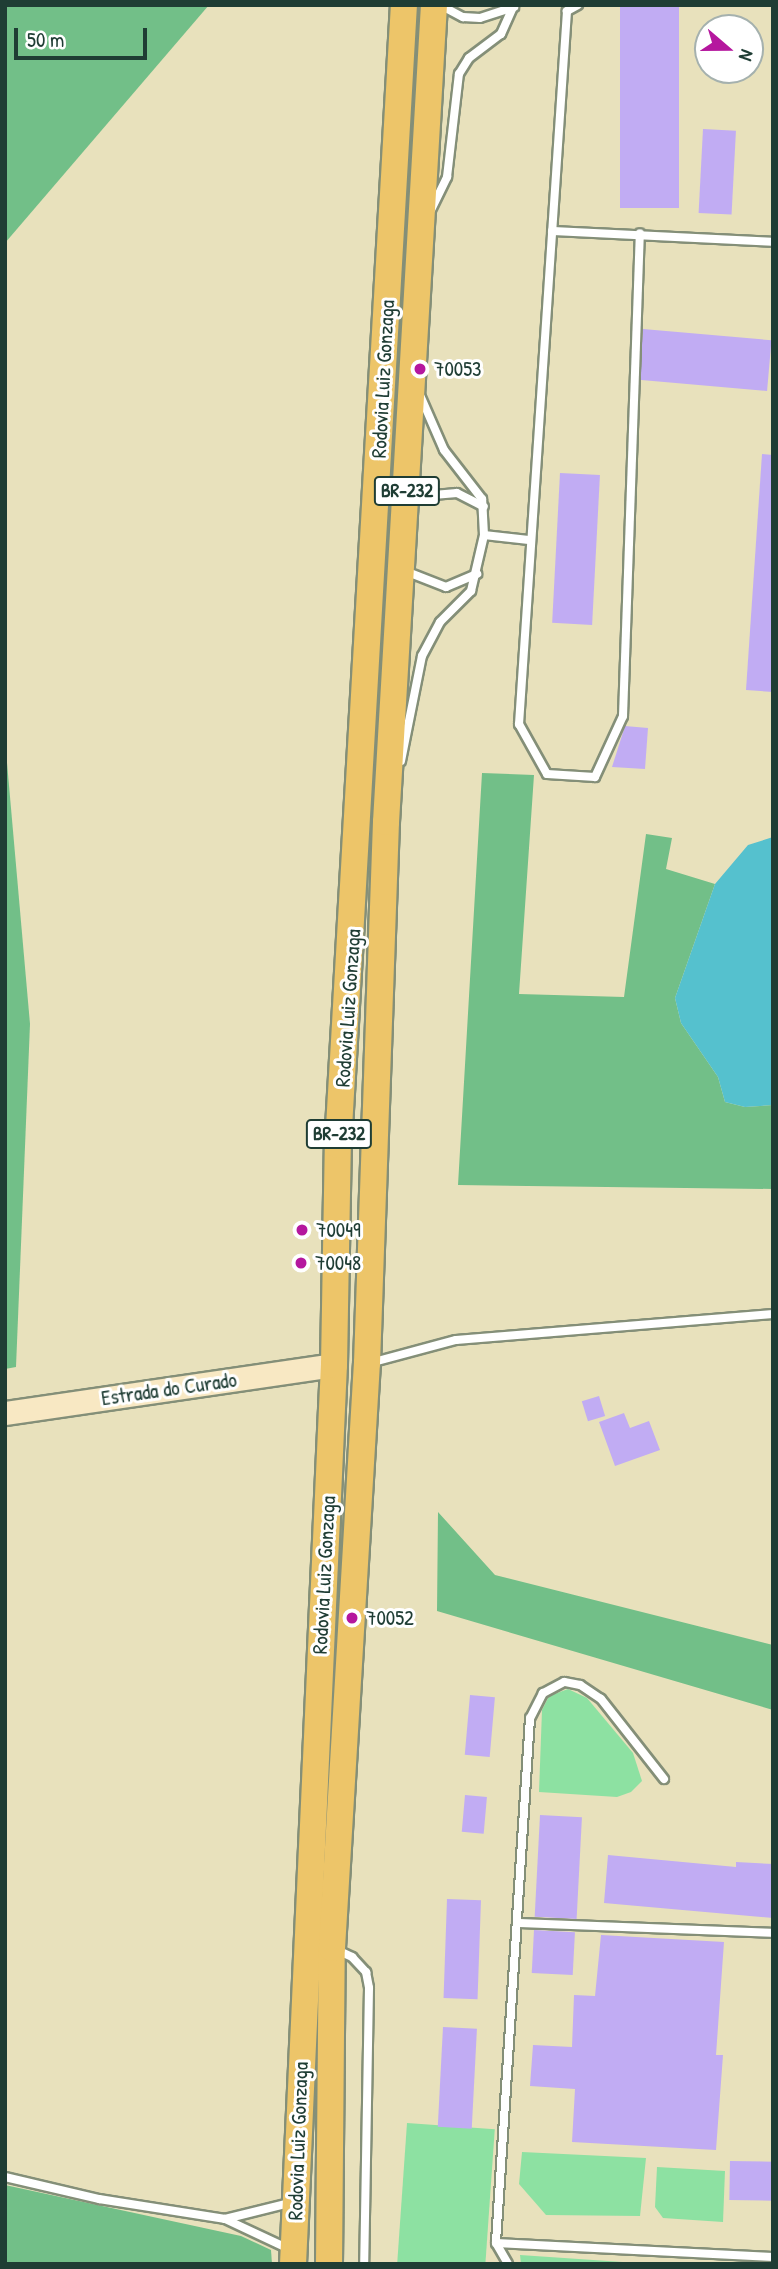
<!DOCTYPE html>
<html>
<head>
<meta charset="utf-8">
<style>
	body { margin:0 }
	#map { position:relative; width:778px; height:2269px; overflow:hidden; background:#e8e1bc; font-family:"Patrick Hand",sans-serif }
	div>[style] { position:absolute }
	.green>* { inset:0; background:#8de1a2; transform-origin:0 0 }
	.forest>* { inset:0; background:#72bf88 }
	.water>* { inset:0; background:#55c1ce }
	.building>* { inset:0; background:#c1acf3; transform-origin:0 0 }
	.roads { filter:drop-shadow(2px 0 #848f78) drop-shadow(-2px 0 #848f78) drop-shadow(0 2px #848f78) drop-shadow(0 -2px #848f78) }
	.service>* { height:8px; margin:-4px; padding:0 4px; transform-origin:4px; border-radius:4px; background:#fff }
	.secondary>* { height:23px; margin:-11.5px; padding:0 11.5px; transform-origin:11.5px; border-radius:11.5px; background:#f8e8c3 }
	.trunk>* { height:26px; margin:-13px; padding:0 13px; transform-origin:13px; border-radius:13px; background:#edc569 }
	.dots>* { width:19px; height:19px; translate:-50% -50%; box-sizing:border-box; border:4px solid #fff; border-radius:50% }
	span { translate:-50% -50%; white-space:nowrap; text-align:center; line-height:1.15; -webkit-text-stroke:6px #fff; paint-order:stroke }
	.shield-label span { padding:2px 5px; background:#fff; border:2px solid; border-radius:5px; -webkit-text-stroke-width:0 }
	.shield-label { font-size:19px; color:#1f3d34; font-weight:700 }
	.poi-label { font-size:21px; color:#1f3d34 }
	.left { translate:0 -50%; text-align:left }
	.street-label { font-size:21px; color:#1f3d34 }
	.frame { position:absolute; inset:0; border:7px solid #1f3d34; pointer-events:none }
	.north { position:absolute; left:694px; top:14px; width:70px; height:70px; box-sizing:border-box; background:#fff; border:2px solid #a5b1ae; border-radius:50%; rotate:110deg; font-size:19px; font-weight:700; line-height:28px; text-align:center; color:#1f3d34 }
	.north::after { content:''; display:block; margin:auto; width:24px; height:32px; background:#b5179e; clip-path:polygon(50% 0,100% 100%,50% 72%,0 100%) }
	.scale { position:absolute; left:14px; top:28px; width:133px; height:32px; box-sizing:border-box; border:4px solid #1f3d34; border-top:0; padding-left:9px; font-size:21px; line-height:24px; white-space:nowrap; color:#1f3d34; -webkit-text-stroke:5px #fff; paint-order:stroke }
</style>
</head>
<body>
<div id="map">
	<div class="green">
		<div style="clip-path:polygon(568px 1689px,587px 1698px,633px 1753px,642px 1781px,631px 1792px,617px 1797px,539px 1792px,542px 1710px,549px 1696px)"></div>
		<div style="left:407px;top:2123px;width:88px;height:141px;rotate:4deg"></div>
		<div style="clip-path:polygon(522px 2152px,646px 2158px,640px 2216px,546px 2215px,519px 2184px)"></div>
		<div style="clip-path:polygon(657px 2167px,725px 2171px,723px 2222px,663px 2218px,655px 2207px)"></div>
		<div style="clip-path:polygon(520px 2255px,652px 2264px,521px 2264px)"></div>
	</div>
	<div class="forest">
		<div style="clip-path:polygon(5px 5px,209px 5px,5px 243px)"></div>
		<div style="clip-path:polygon(5px 740px,30px 1024px,16px 1367px,5px 1369px)"></div>
		<div style="clip-path:polygon(482px 773px,534px 775px,519px 994px,624px 997px,646px 834px,672px 838px,666px 869px,715px 884px,675px 998px,681px 1023px,718px 1077px,725px 1102px,745px 1107px,773px 1105px,773px 1189px,458px 1185px)"></div>
		<div style="clip-path:polygon(438px 1512px,495px 1575px,773px 1645px,773px 1710px,437px 1611px)"></div>
		<div style="clip-path:polygon(5px 2185px,241px 2236px,271px 2250px,272px 2264px,5px 2264px)"></div>
	</div>
	<div class="water">
		<div style="clip-path:polygon(773px 837px,773px 1105px,745px 1107px,725px 1102px,718px 1077px,681px 1023px,675px 998px,715px 884px,748px 845px)"></div>
	</div>
	<div class="building">
		<div style="left:620px;top:5px;width:59px;height:203px"></div>
		<div style="left:703px;top:129px;width:33px;height:84px;rotate:3deg"></div>
		<div style="left:643px;top:329px;width:129px;height:51px;rotate:5deg"></div>
		<div style="clip-path:polygon(762px 454px,773px 455px,773px 692px,746px 690px)"></div>
		<div style="left:560px;top:473px;width:40px;height:150px;rotate:3deg"></div>
		<div style="clip-path:polygon(625px 726px,648px 728px,645px 769px,612px 767px)"></div>
		<div style="left:599px;top:1396px;width:21px;height:18px;rotate:73deg"></div>
		<div style="clip-path:polygon(624px 1413px,630px 1428px,649px 1421px,660px 1450px,615px 1466px,599px 1422px)"></div>
		<div style="left:470px;top:1695px;width:25px;height:60px;rotate:5deg"></div>
		<div style="left:465px;top:1795px;width:22px;height:37px;rotate:5deg"></div>
		<div style="left:540px;top:1815px;width:42px;height:102px;rotate:3deg"></div>
		<div style="clip-path:polygon(608px 1855px,736px 1867px,736px 1862px,773px 1864px,773px 1918px,604px 1903px)"></div>
		<div style="left:447px;top:1899px;width:34px;height:99px;rotate:2deg"></div>
		<div style="left:534px;top:1930px;width:41px;height:43px;rotate:3deg"></div>
		<div style="clip-path:polygon(601px 1935px,724px 1942px,716px 2055px,723px 2055px,716px 2150px,572px 2142px,575px 2089px,530px 2086px,533px 2045px,572px 2047px,574px 1995px,595px 1996px)"></div>
		<div style="left:443px;top:2027px;width:34px;height:100px;rotate:3deg"></div>
		<div style="left:730px;top:2161px;width:43px;height:39px;rotate:1deg"></div>
	</div>
	<div class="roads">
		<div class="service">
			<div style="left:440px;top:5px;width:26px;rotate:28deg"></div>
			<div style="left:463px;top:17px;width:17px;rotate:3deg"></div>
			<div style="left:480px;top:18px;width:36px;rotate:-18deg"></div>
			<div style="left:578px;top:5px;width:13px;rotate:151deg"></div>
			<div style="left:567px;top:11px;width:715px;rotate:93.85deg"></div>
			<div style="left:519px;top:724px;width:57px;rotate:60.8deg"></div>
			<div style="left:547px;top:774px;width:48px;rotate:3.6deg"></div>
			<div style="left:595px;top:777px;width:67px;rotate:-65.3deg"></div>
			<div style="left:623px;top:716px;width:483px;rotate:-88deg"></div>
			<div style="left:431px;top:210px;width:37px;rotate:-64deg"></div>
			<div style="left:447px;top:177px;width:104px;rotate:-83.4deg"></div>
			<div style="left:459px;top:74px;width:19px;rotate:-58deg"></div>
			<div style="left:469px;top:58px;width:40px;rotate:-37deg"></div>
			<div style="left:501px;top:34px;width:32px;rotate:-66deg"></div>
			<div style="left:552px;top:231px;width:221px;rotate:2.8deg"></div>
			<div style="left:410px;top:497px;width:47px;rotate:-4.9deg"></div>
			<div style="left:457px;top:493px;width:30px;rotate:27deg"></div>
			<div style="left:484px;top:535px;width:45px;rotate:6.3deg"></div>
			<div style="left:405px;top:571px;width:44px;rotate:21.3deg"></div>
			<div style="left:446px;top:587px;width:34px;rotate:-23deg"></div>
			<div style="left:401px;top:761px;width:107px;rotate:-78.7deg"></div>
			<div style="left:422px;top:656px;width:38px;rotate:-62deg"></div>
			<div style="left:440px;top:622px;width:44px;rotate:-45deg"></div>
			<div style="left:471px;top:591px;width:57px;rotate:-76.9deg"></div>
			<div style="left:484px;top:535px;width:36px;rotate:-93deg"></div>
			<div style="left:482px;top:499px;width:62px;rotate:-127.8deg"></div>
			<div style="left:444px;top:450px;width:60px;rotate:-113.6deg"></div>
			<div style="left:370px;top:1363px;width:89px;rotate:-15deg"></div>
			<div style="left:456px;top:1340px;width:318px;rotate:-4.7deg"></div>
			<div style="left:664px;top:1779px;width:102px;rotate:-128.2deg"></div>
			<div style="left:601px;top:1699px;width:25px;rotate:-146deg"></div>
			<div style="left:580px;top:1685px;width:16px;rotate:-169deg"></div>
			<div style="left:564px;top:1682px;width:24px;rotate:152deg"></div>
			<div style="left:543px;top:1693px;width:28px;rotate:117deg"></div>
			<div style="left:530px;top:1718px;width:526px;rotate:93.71deg"></div>
			<div style="left:496px;top:2243px;width:277px;rotate:2.9deg"></div>
			<div style="left:517px;top:1923px;width:256px;rotate:2.2deg"></div>
			<div style="left:337px;top:1950px;width:17px;rotate:25deg"></div>
			<div style="left:352px;top:1957px;width:21px;rotate:47deg"></div>
			<div style="left:366px;top:1972px;width:16px;rotate:79deg"></div>
			<div style="left:369px;top:1988px;width:276px;rotate:91deg"></div>
			<div style="left:5px;top:2177px;width:97px;rotate:13.2deg"></div>
			<div style="left:99px;top:2199px;width:128px;rotate:9deg"></div>
			<div style="left:225px;top:2219px;width:71px;rotate:25.1deg"></div>
			<div style="left:225px;top:2219px;width:66px;rotate:-14deg"></div>
			<div style="left:496px;top:2243px;width:24px;rotate:60deg"></div>
		</div>
		<div class="secondary">
			<div style="left:5px;top:1413px;width:332px;rotate:-8.3deg"></div>
		</div>
		<div class="trunk">
			<div style="left:293px;top:2264px;width:900px;rotate:-87.39deg"></div>
			<div style="left:334px;top:1365px;width:220px;rotate:-89deg"></div>
			<div style="left:338px;top:1145px;width:1142px;rotate:-86.69deg"></div>
			<div style="left:329px;top:2264px;width:316px;rotate:-89.5deg"></div>
			<div style="left:332px;top:1948px;width:586px;rotate:-86.58deg"></div>
			<div style="left:367px;top:1363px;width:541px;rotate:-87.99deg"></div>
			<div style="left:386px;top:822px;width:818px;rotate:-86.64deg"></div>
		</div>
	</div>
	<div class="dots">
		<div style="left:420px;top:369px;background:#b5179e"></div>
		<div style="left:302px;top:1230px;background:#b5179e"></div>
		<div style="left:301px;top:1263px;background:#b5179e"></div>
		<div style="left:352px;top:1618px;background:#b5179e"></div>
	</div>
	<div class="shield-label">
		<span style="left:407px;top:491px">BR-232</span>
		<span style="left:339px;top:1134px">BR-232</span>
	</div>
	<div class="poi-label">
		<span class="left" style="left:434px;top:369px">70053</span>
		<span class="left" style="left:316px;top:1230px">70049</span>
		<span class="left" style="left:315px;top:1263px">70048</span>
		<span class="left" style="left:366px;top:1618px">70052</span>
	</div>
	<div class="street-label">
		<span style="left:383px;top:379px;rotate:-87deg">Rodovia Luiz Gonzaga</span>
		<span style="left:348px;top:1008px;rotate:-86deg">Rodovia Luiz Gonzaga</span>
		<span style="left:169px;top:1389px;rotate:-8deg">Estrada do Curado</span>
		<span style="left:324px;top:1575px;rotate:-87deg">Rodovia Luiz Gonzaga</span>
		<span style="left:298px;top:2141px;rotate:-88deg">Rodovia Luiz Gonzaga</span>
	</div>
	<div class="frame"></div>
	<div class="north">N</div>
	<div class="scale">50 m</div>
</div>
</body>
</html>
